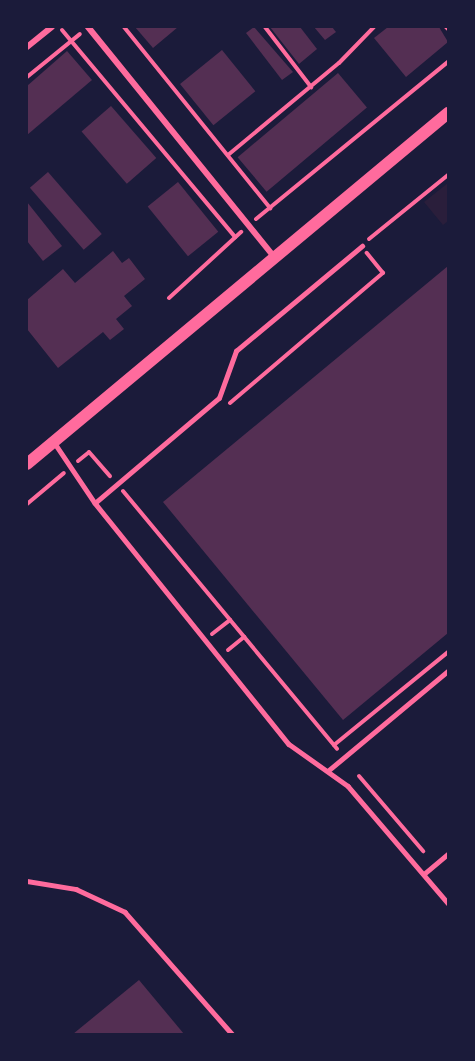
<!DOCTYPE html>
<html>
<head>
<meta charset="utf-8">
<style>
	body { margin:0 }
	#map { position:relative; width:475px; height:1061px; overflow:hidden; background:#1b1b3a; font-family:"PT Sans Narrow",sans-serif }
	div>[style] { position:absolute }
	.green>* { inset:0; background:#2a1e3b }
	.building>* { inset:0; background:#542f53; transform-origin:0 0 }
	.path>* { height:4px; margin:-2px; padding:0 2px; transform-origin:2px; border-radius:2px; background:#ff6b9d }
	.service>* { height:4.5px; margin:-2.25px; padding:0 2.25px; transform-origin:2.25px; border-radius:2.25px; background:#ff6b9d }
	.minor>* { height:6px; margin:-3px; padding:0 3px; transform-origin:3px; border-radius:3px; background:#ff6b9d }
	.secondary>* { height:12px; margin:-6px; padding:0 6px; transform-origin:6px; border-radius:6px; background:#ff6b9d }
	span { translate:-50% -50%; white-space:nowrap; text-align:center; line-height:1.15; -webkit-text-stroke:5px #1b1b3a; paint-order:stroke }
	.frame { position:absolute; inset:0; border:28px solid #1b1b3a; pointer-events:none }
</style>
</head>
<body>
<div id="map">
	<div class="green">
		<div style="clip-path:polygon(448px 183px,448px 221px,443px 225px,424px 202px)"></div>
	</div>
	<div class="building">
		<div style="clip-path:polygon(135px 27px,178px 27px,153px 48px)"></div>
		<div style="clip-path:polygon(254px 27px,293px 72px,282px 80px,246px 33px)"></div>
		<div style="clip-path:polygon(270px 27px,300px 27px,317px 49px,299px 64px)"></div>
		<div style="clip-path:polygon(314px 27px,332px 27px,336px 32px,325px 40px)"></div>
		<div style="clip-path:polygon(388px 27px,439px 27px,448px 42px,406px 77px,374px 38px)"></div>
		<div style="left:222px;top:50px;width:53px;height:54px;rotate:51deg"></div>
		<div style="clip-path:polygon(67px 51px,92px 80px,27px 135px,27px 86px)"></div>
		<div style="left:338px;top:73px;width:45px;height:131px;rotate:50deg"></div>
		<div style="left:111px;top:106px;width:69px;height:39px;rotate:49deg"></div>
		<div style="left:48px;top:172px;width:82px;height:24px;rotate:49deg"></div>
		<div style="left:178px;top:182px;width:64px;height:39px;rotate:51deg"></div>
		<div style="clip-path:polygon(27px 202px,62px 246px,43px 261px,27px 241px)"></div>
		<div style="clip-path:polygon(113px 251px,122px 263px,129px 258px,145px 279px,124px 296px,132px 306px,116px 319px,124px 329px,110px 340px,103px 332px,58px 368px,27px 329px,27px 300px,63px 269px,75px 283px)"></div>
		<div style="clip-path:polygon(448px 266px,448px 633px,343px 720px,163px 502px)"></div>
		<div style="clip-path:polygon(139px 980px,184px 1034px,73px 1034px)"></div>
	</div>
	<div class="path">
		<div style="left:124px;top:27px;width:233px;rotate:51.1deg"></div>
		<div style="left:265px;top:27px;width:76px;rotate:52.5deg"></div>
		<div style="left:446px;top:27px;width:3px;rotate:45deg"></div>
		<div style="left:62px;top:30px;width:270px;rotate:50.1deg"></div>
		<div style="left:27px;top:77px;width:68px;rotate:-39.1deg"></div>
		<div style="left:228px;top:155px;width:144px;rotate:-39.7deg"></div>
		<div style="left:339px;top:63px;width:50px;rotate:-45.8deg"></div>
		<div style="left:256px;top:219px;width:248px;rotate:-39.3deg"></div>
		<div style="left:369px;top:239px;width:102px;rotate:-39deg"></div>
		<div style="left:169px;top:298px;width:98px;rotate:-42.5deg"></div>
		<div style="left:230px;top:403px;width:201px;rotate:-40.4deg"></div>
		<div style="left:383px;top:273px;width:26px;rotate:-129deg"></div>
		<div style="left:78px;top:461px;width:14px;rotate:-39deg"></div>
		<div style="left:89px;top:452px;width:32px;rotate:49deg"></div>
		<div style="left:123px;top:491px;width:335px;rotate:50.3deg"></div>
		<div style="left:27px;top:504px;width:48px;rotate:-40deg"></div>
		<div style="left:212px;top:634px;width:23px;rotate:-38deg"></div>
		<div style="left:228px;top:650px;width:21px;rotate:-39deg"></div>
		<div style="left:334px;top:745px;width:147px;rotate:-39.2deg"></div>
		<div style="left:359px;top:776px;width:99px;rotate:49.5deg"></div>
	</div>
	<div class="service">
		<div style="left:54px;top:442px;width:73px;rotate:56.1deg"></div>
		<div style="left:95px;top:503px;width:309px;rotate:51.2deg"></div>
		<div style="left:289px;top:744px;width:72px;rotate:35.4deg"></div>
		<div style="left:348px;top:786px;width:154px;rotate:49.5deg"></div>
		<div style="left:95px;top:503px;width:162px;rotate:-40.3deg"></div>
		<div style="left:219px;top:398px;width:50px;rotate:-70.1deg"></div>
		<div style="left:236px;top:351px;width:164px;rotate:-39.8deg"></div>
		<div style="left:329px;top:770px;width:155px;rotate:-39.8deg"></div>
		<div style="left:424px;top:874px;width:31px;rotate:-40deg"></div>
		<div style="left:27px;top:881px;width:50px;rotate:9.3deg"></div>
		<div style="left:76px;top:889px;width:54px;rotate:25.1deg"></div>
		<div style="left:125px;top:912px;width:162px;rotate:48.7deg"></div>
	</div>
	<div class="minor">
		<div style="left:88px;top:27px;width:296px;rotate:51deg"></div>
		<div style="left:27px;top:47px;width:32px;rotate:-39deg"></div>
	</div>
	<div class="secondary">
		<div style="left:27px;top:464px;width:548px;rotate:-39.82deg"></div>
	</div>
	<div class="frame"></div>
</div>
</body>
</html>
